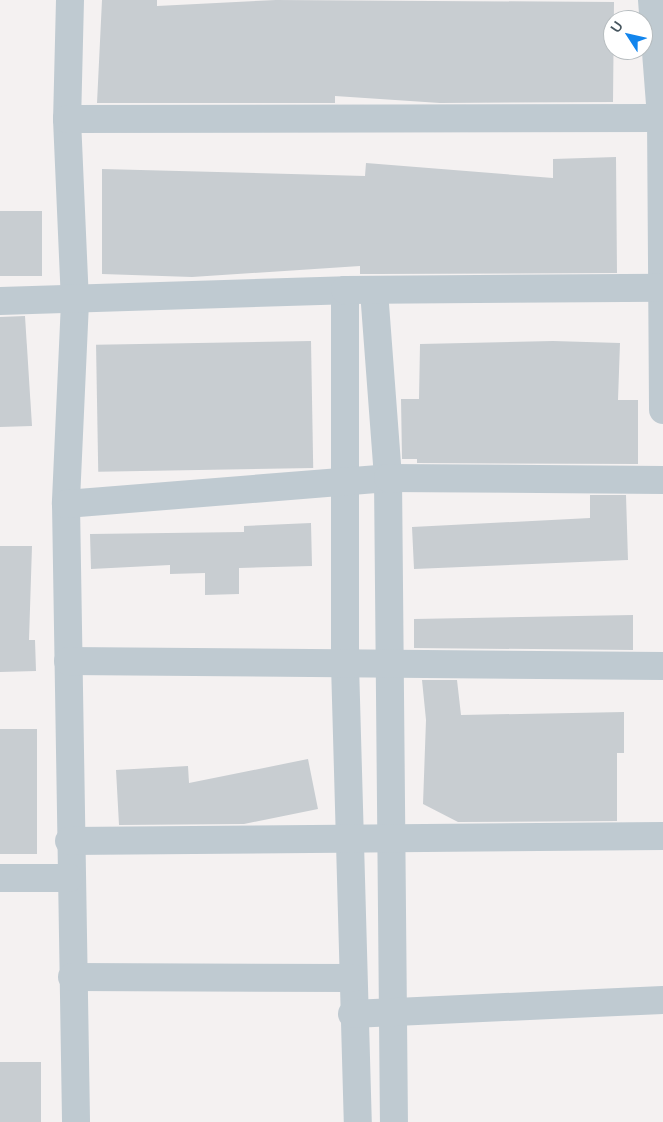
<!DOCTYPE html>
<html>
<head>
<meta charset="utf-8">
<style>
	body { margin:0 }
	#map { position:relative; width:663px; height:1122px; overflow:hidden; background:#f4f1f1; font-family:Mulish,sans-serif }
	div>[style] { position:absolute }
	.building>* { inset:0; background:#c8cdd1; transform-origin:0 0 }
	.minor>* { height:28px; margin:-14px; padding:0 14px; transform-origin:14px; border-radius:14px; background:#bfcad1 }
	span { translate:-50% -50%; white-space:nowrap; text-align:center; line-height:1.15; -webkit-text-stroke:4px #fff; paint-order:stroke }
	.north { position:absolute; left:603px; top:10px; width:50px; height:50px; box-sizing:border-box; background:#fff; border:1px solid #b6bcbf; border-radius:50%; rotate:305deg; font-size:14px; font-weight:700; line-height:20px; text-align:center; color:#485760 }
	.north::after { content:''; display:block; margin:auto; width:18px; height:22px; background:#1285ed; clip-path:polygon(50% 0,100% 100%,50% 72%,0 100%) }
</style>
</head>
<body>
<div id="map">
	<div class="building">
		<div style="clip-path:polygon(102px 0,157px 0,157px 6px,276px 0,614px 2px,613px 102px,440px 103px,335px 96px,335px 103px,97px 103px)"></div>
		<div style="clip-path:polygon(616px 157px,617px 273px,375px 274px,360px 274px,360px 266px,192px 277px,102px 274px,102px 169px,365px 176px,366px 163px,553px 178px,553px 159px)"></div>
		<div style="left:42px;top:211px;width:65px;height:42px;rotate:90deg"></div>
		<div style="clip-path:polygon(25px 316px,32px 426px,0 427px,0 317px)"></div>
		<div style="left:311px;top:341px;width:127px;height:215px;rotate:89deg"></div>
		<div style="clip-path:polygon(553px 341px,620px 343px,618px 400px,638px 400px,638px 464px,417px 463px,417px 459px,402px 459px,401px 399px,419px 399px,420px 344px)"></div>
		<div style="clip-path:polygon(590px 495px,626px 495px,628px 560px,414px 569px,412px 527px,590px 518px)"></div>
		<div style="clip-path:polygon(311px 523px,312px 566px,239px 568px,239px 594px,205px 595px,205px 573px,170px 574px,170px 565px,91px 569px,90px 534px,244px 532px,244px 526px)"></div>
		<div style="clip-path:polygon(0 546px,32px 546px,29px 640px,35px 640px,36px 671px,0 672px)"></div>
		<div style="clip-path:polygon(633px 615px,633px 650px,414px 648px,414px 619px)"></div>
		<div style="clip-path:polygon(422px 680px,457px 680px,461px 715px,624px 712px,624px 753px,617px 753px,617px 821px,458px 822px,423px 804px,426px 720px)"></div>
		<div style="left:37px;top:729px;width:125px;height:37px;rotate:90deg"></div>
		<div style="clip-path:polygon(308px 759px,318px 809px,244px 824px,119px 825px,116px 770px,188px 766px,189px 783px)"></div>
		<div style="left:0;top:1062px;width:41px;height:60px"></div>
	</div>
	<div class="minor">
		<div style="left:70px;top:0;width:119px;rotate:91.4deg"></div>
		<div style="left:67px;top:119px;width:183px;rotate:87.5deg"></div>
		<div style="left:75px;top:302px;width:202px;rotate:92.6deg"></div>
		<div style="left:66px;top:504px;width:618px;rotate:89.07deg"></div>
		<div style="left:652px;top:0;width:118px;rotate:85.6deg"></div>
		<div style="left:661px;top:118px;width:292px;rotate:89.6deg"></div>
		<div style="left:67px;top:119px;width:594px;rotate:-0.1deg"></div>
		<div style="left:345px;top:290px;width:374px;rotate:90deg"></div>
		<div style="left:345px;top:664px;width:458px;rotate:88.4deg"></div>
		<div style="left:374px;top:291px;width:188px;rotate:85.7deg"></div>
		<div style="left:388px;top:478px;width:644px;rotate:89.47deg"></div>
		<div style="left:0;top:301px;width:345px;rotate:-1.8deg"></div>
		<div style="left:345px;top:290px;width:318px;rotate:-0.4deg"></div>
		<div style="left:66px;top:504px;width:323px;rotate:-4.6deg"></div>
		<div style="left:388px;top:478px;width:275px;rotate:0.4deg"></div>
		<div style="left:68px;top:661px;width:595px;rotate:0.48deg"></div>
		<div style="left:69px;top:841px;width:594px;rotate:-0.48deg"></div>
		<div style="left:0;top:878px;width:69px"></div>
		<div style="left:72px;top:977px;width:280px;rotate:0.2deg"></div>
		<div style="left:352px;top:1014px;width:311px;rotate:-2.6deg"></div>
	</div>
	<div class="north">U</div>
</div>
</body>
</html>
